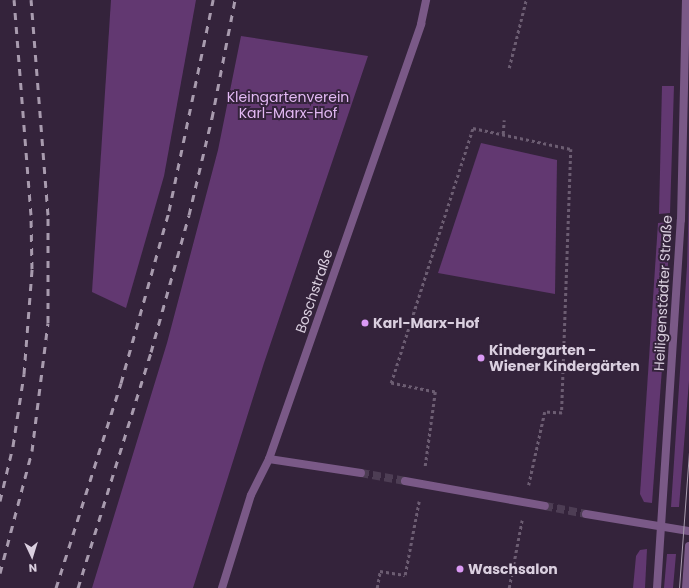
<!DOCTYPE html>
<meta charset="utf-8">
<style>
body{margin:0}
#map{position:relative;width:689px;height:588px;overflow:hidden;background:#34233b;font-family:Poppins,sans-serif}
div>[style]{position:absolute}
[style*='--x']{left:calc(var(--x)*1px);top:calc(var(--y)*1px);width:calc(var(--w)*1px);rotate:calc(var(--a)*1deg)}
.green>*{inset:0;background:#623871}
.street-tunnel>*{height:8px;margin-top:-4px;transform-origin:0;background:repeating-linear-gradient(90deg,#4d3d54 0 8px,transparent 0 12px)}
.path>*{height:2.5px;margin-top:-1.25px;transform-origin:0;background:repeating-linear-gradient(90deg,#6c5d72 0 3px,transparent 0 6px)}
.lane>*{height:8px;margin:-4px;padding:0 4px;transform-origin:4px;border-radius:4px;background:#7a5987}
.street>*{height:8px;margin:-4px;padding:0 4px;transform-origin:4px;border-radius:4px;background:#7a5987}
.tram>*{height:1px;margin:-0.5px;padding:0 0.5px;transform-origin:0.5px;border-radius:0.5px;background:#a89bae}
.rail>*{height:3px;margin-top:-1.5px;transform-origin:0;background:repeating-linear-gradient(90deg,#a89bae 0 7px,transparent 0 14px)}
.dots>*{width:11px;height:11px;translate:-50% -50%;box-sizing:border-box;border:2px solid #34233b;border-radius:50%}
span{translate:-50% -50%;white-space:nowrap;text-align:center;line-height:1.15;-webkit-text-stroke:4px #34233b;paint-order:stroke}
.park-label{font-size:14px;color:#e3b9f4}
.street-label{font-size:14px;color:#dacfdf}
.poi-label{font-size:14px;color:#dacfdf;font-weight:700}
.left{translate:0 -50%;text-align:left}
.north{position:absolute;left:12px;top:536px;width:40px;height:40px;-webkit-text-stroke:3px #34233b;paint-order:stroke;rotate:176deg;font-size:11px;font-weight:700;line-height:16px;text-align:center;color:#dacfdf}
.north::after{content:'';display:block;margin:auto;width:14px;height:18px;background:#dacfdf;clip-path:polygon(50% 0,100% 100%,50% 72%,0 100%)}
</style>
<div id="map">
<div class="green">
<div style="clip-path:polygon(111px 0,196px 0,164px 176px,126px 308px,92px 292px)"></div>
<div style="clip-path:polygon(241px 36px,368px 56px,264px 363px,193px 588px,92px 588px,167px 343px,218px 150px)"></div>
<div style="clip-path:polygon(662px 86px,674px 86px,670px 213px,659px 214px)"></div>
<div style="clip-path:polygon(481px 143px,557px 160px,555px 294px,438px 273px)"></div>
<div style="clip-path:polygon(689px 196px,689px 381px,679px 507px,671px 507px,687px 266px)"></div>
<div style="clip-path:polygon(670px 222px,665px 328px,652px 503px,644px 502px,640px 494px,658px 223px)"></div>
<div style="clip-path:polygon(647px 549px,645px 588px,633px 588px,636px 556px,640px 550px)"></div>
<div style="clip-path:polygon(667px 554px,676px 554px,673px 588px,664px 588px)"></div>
</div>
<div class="street-tunnel">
<div style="--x:361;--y:473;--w:45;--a:10.3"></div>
<div style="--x:545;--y:506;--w:42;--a:11"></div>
</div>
<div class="path">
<div style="--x:509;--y:68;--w:70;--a:-76"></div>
<div style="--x:503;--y:134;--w:14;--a:-86"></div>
<div style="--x:425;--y:466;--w:75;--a:-82.3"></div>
<div style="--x:435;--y:392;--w:45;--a:-168.4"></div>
<div style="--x:391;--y:383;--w:268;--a:-72.2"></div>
<div style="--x:473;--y:128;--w:100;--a:12.1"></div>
<div style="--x:571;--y:149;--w:264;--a:92"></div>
<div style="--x:562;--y:413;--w:17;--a:-177"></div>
<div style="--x:545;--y:412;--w:75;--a:102.4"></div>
<div style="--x:377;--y:588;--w:17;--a:-80"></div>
<div style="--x:380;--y:571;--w:25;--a:9"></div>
<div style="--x:405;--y:575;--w:75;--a:-79.3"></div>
<div style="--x:509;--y:588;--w:69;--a:-79.2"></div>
</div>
<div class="lane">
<div style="--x:686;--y:588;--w:42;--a:-85.9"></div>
</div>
<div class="street">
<div style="--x:269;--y:459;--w:93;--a:8.7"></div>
<div style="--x:405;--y:481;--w:142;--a:10.1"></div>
<div style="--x:586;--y:514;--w:104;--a:9.4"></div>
<div style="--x:222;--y:588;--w:97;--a:-72.7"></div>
<div style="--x:251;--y:495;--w:40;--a:-63.4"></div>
<div style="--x:269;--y:459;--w:461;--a:-70.7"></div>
<div style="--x:421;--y:24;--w:25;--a:-78"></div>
<div style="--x:657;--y:588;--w:369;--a:-86.3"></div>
<div style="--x:681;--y:220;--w:220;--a:-88.7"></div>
</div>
<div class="tram">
<div style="--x:679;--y:588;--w:136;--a:-85.8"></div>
</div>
<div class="rail">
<div style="--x:0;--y:501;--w:57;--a:-76.7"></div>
<div style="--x:13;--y:446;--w:73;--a:-81.3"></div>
<div style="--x:24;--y:374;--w:105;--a:-85.6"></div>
<div style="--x:32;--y:269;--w:54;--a:-91.1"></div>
<div style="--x:31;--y:215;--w:216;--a:-94.5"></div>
<div style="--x:0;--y:573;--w:126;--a:-75.3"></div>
<div style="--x:32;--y:451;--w:129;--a:-82.9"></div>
<div style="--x:48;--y:323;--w:108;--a:-90"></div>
<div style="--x:48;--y:215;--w:216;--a:-94.5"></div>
<div style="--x:56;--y:588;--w:215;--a:-72.4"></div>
<div style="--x:121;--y:383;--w:179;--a:-74.4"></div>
<div style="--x:169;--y:211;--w:216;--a:-78.2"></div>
<div style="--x:78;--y:588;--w:247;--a:-72.8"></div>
<div style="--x:151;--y:352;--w:142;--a:-74.5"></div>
<div style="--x:189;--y:215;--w:100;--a:-76.7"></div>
<div style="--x:212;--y:118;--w:120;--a:-79"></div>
</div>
<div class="dots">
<div style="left:365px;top:323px;background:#db99f5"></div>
<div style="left:481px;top:358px;background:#db99f5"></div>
<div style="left:460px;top:569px;background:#db99f5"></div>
</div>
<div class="park-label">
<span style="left:288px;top:105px">Kleingartenverein<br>Karl-Marx-Hof</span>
</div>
<div class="street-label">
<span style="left:314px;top:291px;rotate:-71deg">Boschstraße</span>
<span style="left:663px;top:293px;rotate:-87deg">Heiligenstädter Straße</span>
</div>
<div class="poi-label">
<span class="left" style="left:373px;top:323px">Karl-Marx-Hof</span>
<span class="left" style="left:489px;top:358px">Kindergarten -<br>Wiener Kindergärten</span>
<span class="left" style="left:468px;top:569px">Waschsalon</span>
</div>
<div class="north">N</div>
</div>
